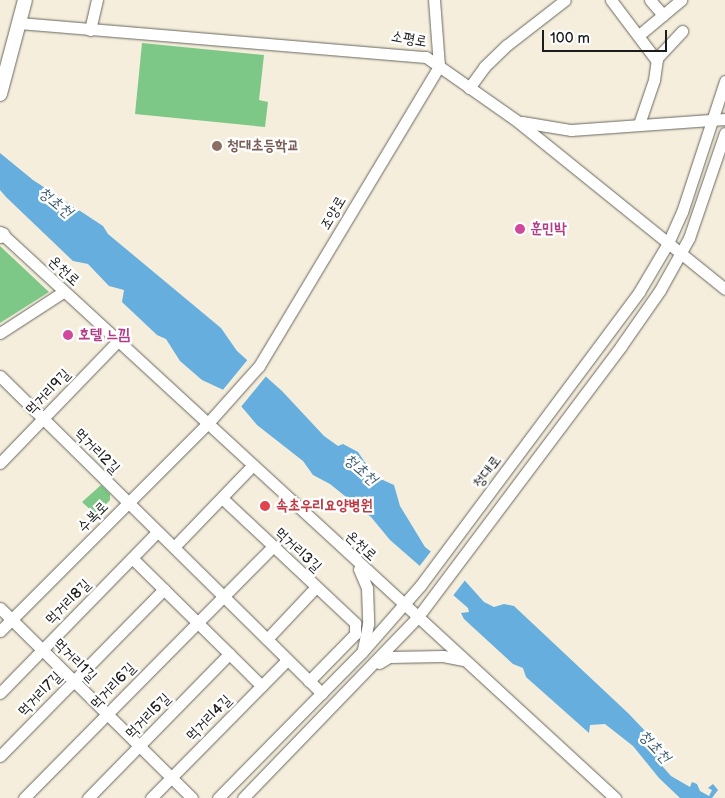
<!DOCTYPE html>
<meta charset="utf-8">
<style>
body{margin:0}
#map{position:relative;width:725px;height:798px;overflow:hidden;background:#f5eedc;font-family:"Balsamiq Sans","Poor Story",sans-serif}
div>[style]{position:absolute}
[style*='--x']{left:calc(var(--x)*1px);top:calc(var(--y)*1px);width:calc(var(--w)*1px);rotate:calc(var(--a)*1deg)}
.green>*{inset:0;background:#7dc886}
.water>*{inset:0;background:#65aedd}
.pier>*{inset:0;background:#f5eedc}
.roads{filter:drop-shadow(0 0 1px #68665f) drop-shadow(0 0 1px #68665f)}
.minor>*{height:11px;margin:-5.5px;padding:0 5.5px;transform-origin:5.5px;border-radius:5.5px;background:#fff}
.major>*{height:14px;margin:-7px;padding:0 7px;transform-origin:7px;border-radius:7px;background:#fff}
.dots>*{width:14px;height:14px;translate:-50% -50%;box-sizing:border-box;border:2px solid #fff;border-radius:50%}
span{translate:-50% -50%;white-space:nowrap;text-align:center;line-height:1.15;-webkit-text-stroke:4.5px #fff;paint-order:stroke}
.street-label{font-size:15px;color:#1c1c1c}
.education-label{font-size:15px;color:#785e54;font-weight:700}
.left{translate:0 -50%;text-align:left}
.hotel-label{font-size:15px;color:#b23c85;font-weight:700}
.health-label{font-size:15px;color:#be3a42;font-weight:700}
.water-label{font-size:16px;color:#3d5e73;font-style:italic}
.scale{position:absolute;left:542px;top:30px;width:125px;height:22px;box-sizing:border-box;border:2px solid #1c1c1c;border-top:0;padding-left:6px;font-size:15px;line-height:18px;white-space:nowrap;color:#1c1c1c;-webkit-text-stroke:4px #fff;paint-order:stroke}
</style>
<div id="map">
<div class="green">
<div style="clip-path:polygon(142px 43px,264px 55px,259px 100px,268px 102px,265px 127px,135px 114px)"></div>
<div style="clip-path:polygon(0 246px,49px 292px,0 323px)"></div>
<div style="clip-path:polygon(101px 485px,110px 494px,110px 500px,96px 515px,82px 502px)"></div>
</div>
<div class="water">
<div style="clip-path:polygon(0 153px,33px 180px,103px 226px,108px 234px,221px 328px,237px 351px,282px 391px,324px 436px,338px 446px,343px 444px,358px 452px,374px 476px,394px 485px,400px 506px,425px 547px,458px 573px,484px 602px,494px 607px,504px 604px,514px 606px,629px 714px,647px 733px,644px 744px,657px 752px,660px 757px,656px 759px,671px 776px,690px 787px,692px 782px,697px 784px,700px 791px,709px 796px,712px 790px,708px 788px,713px 784px,718px 790px,712px 798px,680px 798px,659px 778px,633px 746px,605px 724px,590px 725px,589px 733px,526px 677px,523px 668px,513px 664px,464px 619px,461px 613px,469px 612px,468px 608px,390px 540px,371px 517px,330px 484px,313px 475px,303px 461px,257px 425px,230px 393px,202px 380px,180px 361px,166px 339px,157px 335px,122px 302px,124px 290px,109px 286px,88px 264px,73px 261px,6px 197px,0 190px)"></div>
</div>
<div class="pier">
<div style="clip-path:polygon(249px 358px,267px 375px,240px 408px,222px 391px)"></div>
<div style="clip-path:polygon(432px 550px,466px 579px,452px 597px,418px 568px)"></div>
</div>
<div class="roads">
<div class="minor">
<div style="--x:611;--y:0;--w:76;--a:53"></div>
<div style="--x:650;--y:0;--w:20;--a:49"></div>
<div style="--x:19;--y:23;--w:408;--a:4.8"></div>
<div style="--x:426;--y:57;--w:111;--a:35.1"></div>
<div style="--x:517;--y:121;--w:267;--a:38.9"></div>
<div style="--x:90;--y:30;--w:31;--a:-77"></div>
<div style="--x:639;--y:35;--w:55;--a:-39.8"></div>
<div style="--x:469;--y:88;--w:26;--a:-54"></div>
<div style="--x:484;--y:67;--w:32;--a:-44"></div>
<div style="--x:507;--y:45;--w:73;--a:-37.8"></div>
<div style="--x:522;--y:122;--w:50;--a:9.3"></div>
<div style="--x:571;--y:130;--w:154;--a:-4.1"></div>
<div style="--x:639;--y:124;--w:46;--a:-71.2"></div>
<div style="--x:654;--y:80;--w:22;--a:-82"></div>
<div style="--x:657;--y:58;--w:37;--a:-47"></div>
<div style="--x:0;--y:232;--w:836;--a:42.62"></div>
<div style="--x:0;--y:333;--w:75;--a:-33.1"></div>
<div style="--x:0;--y:376;--w:452;--a:44.6"></div>
<div style="--x:0;--y:463;--w:170;--a:-46"></div>
<div style="--x:222;--y:498;--w:183;--a:43.2"></div>
<div style="--x:355;--y:623;--w:11;--a:90"></div>
<div style="--x:355;--y:634;--w:66;--a:134.4"></div>
<div style="--x:174;--y:547;--w:114;--a:-46.1"></div>
<div style="--x:132;--y:558;--w:182;--a:44.6"></div>
<div style="--x:359;--y:569;--w:21;--a:67"></div>
<div style="--x:367;--y:588;--w:36;--a:88"></div>
<div style="--x:368;--y:624;--w:26;--a:101"></div>
<div style="--x:0;--y:608;--w:270;--a:44.7"></div>
<div style="--x:0;--y:631;--w:294;--a:-45"></div>
<div style="--x:208;--y:423;--w:76;--a:-48.2"></div>
<div style="--x:259;--y:366;--w:350;--a:-59"></div>
<div style="--x:439;--y:66;--w:66;--a:-94.3"></div>
<div style="--x:267;--y:639;--w:71;--a:-46.7"></div>
<div style="--x:379;--y:663;--w:12;--a:-31"></div>
<div style="--x:389;--y:657;--w:54;--a:-1.1"></div>
<div style="--x:443;--y:656;--w:21;--a:11"></div>
<div style="--x:0;--y:693;--w:225;--a:-45.7"></div>
<div style="--x:0;--y:756;--w:234;--a:-45.5"></div>
<div style="--x:24;--y:798;--w:354;--a:-45.3"></div>
<div style="--x:88;--y:798;--w:202;--a:-45.6"></div>
<div style="--x:151;--y:798;--w:194;--a:-45.4"></div>
<div style="--x:218;--y:798;--w:205;--a:-45.4"></div>
<div style="--x:362;--y:652;--w:88;--a:-48.7"></div>
<div style="--x:420;--y:586;--w:367;--a:-53.3"></div>
<div style="--x:639;--y:292;--w:57;--a:-59.4"></div>
<div style="--x:668;--y:243;--w:34;--a:-66"></div>
<div style="--x:682;--y:212;--w:138;--a:-71.8"></div>
<div style="--x:243;--y:798;--w:250;--a:-46"></div>
<div style="--x:417;--y:618;--w:340;--a:-53.1"></div>
<div style="--x:621;--y:346;--w:68;--a:-55.1"></div>
<div style="--x:660;--y:290;--w:60;--a:-60.9"></div>
<div style="--x:689;--y:238;--w:111;--a:-71.1"></div>
</div>
<div class="major">
<div style="--x:0;--y:94;--w:97;--a:-75.1"></div>
<div style="--x:0;--y:236;--w:3;--a:-18"></div>
</div>
</div>
<div class="dots">
<div style="left:217px;top:146px;background:#8d6e63"></div>
<div style="left:520px;top:229px;background:#d1479c"></div>
<div style="left:68px;top:335px;background:#d1479c"></div>
<div style="left:265px;top:506px;background:#e0444e"></div>
</div>
<div class="street-label">
<span style="left:409px;top:39px;rotate:10deg">소평로</span>
<span style="left:333px;top:213px;rotate:-59deg">조양로</span>
<span style="left:64px;top:271px;rotate:43deg">온천로</span>
<span style="left:48px;top:392px;rotate:-46deg">먹거리9길</span>
<span style="left:97px;top:451px;rotate:45deg">먹거리2길</span>
<span style="left:487px;top:472px;rotate:-53deg">청대로</span>
<span style="left:93px;top:517px;rotate:-45deg">수복로</span>
<span style="left:361px;top:546px;rotate:43deg">온천로</span>
<span style="left:298px;top:550px;rotate:43deg">먹거리3길</span>
<span style="left:68px;top:602px;rotate:-45deg">먹거리8길</span>
<span style="left:75px;top:660px;rotate:45deg">먹거리1길</span>
<span style="left:113px;top:686px;rotate:-46deg">먹거리6길</span>
<span style="left:40px;top:694px;rotate:-46deg">먹거리7길</span>
<span style="left:148px;top:716px;rotate:-45deg">먹거리5길</span>
<span style="left:209px;top:718px;rotate:-45deg">먹거리4길</span>
</div>
<div class="education-label">
<span class="left" style="left:227px;top:146px">청대초등학교</span>
</div>
<div class="hotel-label">
<span class="left" style="left:530px;top:229px">훈민박</span>
<span class="left" style="left:78px;top:335px">호텔 느낌</span>
</div>
<div class="health-label">
<span class="left" style="left:276px;top:506px">속초우리요양병원</span>
</div>
<div class="water-label">
<span style="left:55px;top:203px;rotate:39deg">청초천</span>
<span style="left:360px;top:470px;rotate:41deg">청초천</span>
<span style="left:654px;top:747px;rotate:47deg">청초천</span>
</div>
<div class="scale">100 m</div>
</div>
